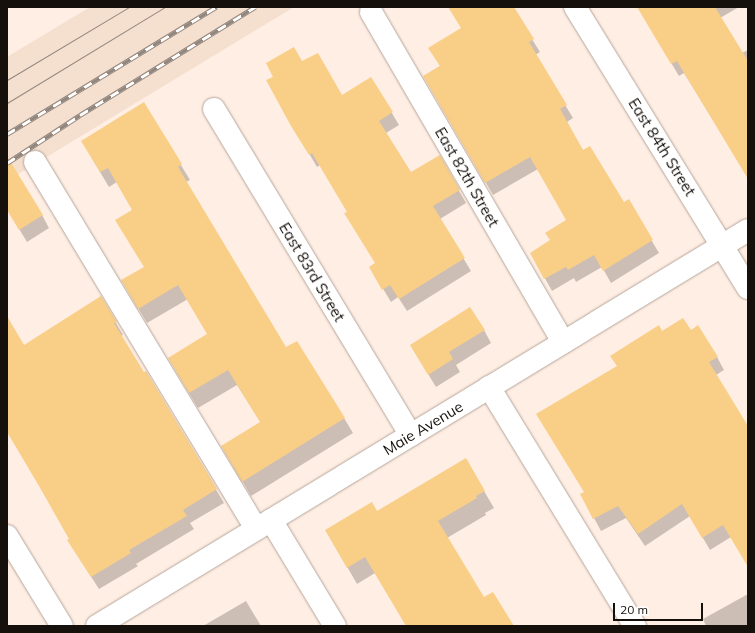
<!DOCTYPE html>
<style>
body{margin:0}
#map{position:relative;width:755px;height:633px;overflow:hidden;background:#ffeee3;font-family:Mulish,sans-serif}
div>[style]{position:absolute}
[style*='--x']{left:calc(var(--x)*1px);top:calc(var(--y)*1px);width:calc(var(--w)*1px);rotate:calc(var(--a)*1deg)}
.built>*{inset:0;background:#f5dfcf}
.shadow>*{inset:0;background:#0003}
.building>*{inset:0;background:#f9ce87}
.roads{filter:drop-shadow(0 0 1px #b5a69c) drop-shadow(0 0 1px #b5a69c)}
.minor>*{height:22px;margin:-11px;padding:0 11px;transform-origin:11px;border-radius:11px;background:#fff}
.tram>*{height:1px;margin:-0.5px;padding:0 0.5px;transform-origin:0.5px;border-radius:0.5px;background:#91867e}
.rail>*{height:4.5px;margin-top:-2.25px;transform-origin:0;background:repeating-linear-gradient(90deg,#fff 0 9px,#91867e 0 18px);box-sizing:border-box;border-block:1px solid #91867e}
span{translate:-50% -50%;white-space:nowrap;text-align:center;line-height:1.15;-webkit-text-stroke:3px #fff;paint-order:stroke}
.street-label{font-size:15px;color:#15100c}
.frame{position:absolute;inset:0;border:8px solid #15100c;pointer-events:none}
.scale{position:absolute;left:613px;top:603px;width:90px;height:18px;box-sizing:border-box;border:2px solid #15100c;border-top:0;padding-left:5px;font-size:12px;line-height:14px;white-space:nowrap;color:#15100c;-webkit-text-stroke:3px #fff;paint-order:stroke}
</style>
<div id="map">
<div class="built">
<div style="clip-path:polygon(90px 7px,294px 7px,7px 181px,7px 57px)"></div>
</div>
<div class="shadow">
<div style="clip-path:polygon(449px 7px,512px 7px,540px 52px,535px 55px,573px 118px,567px 122px,583px 151px,623px 203px,628px 201px,659px 253px,611px 283px,602px 267px,576px 282px,574px 278px,552px 291px,531px 253px,551px 241px,568px 221px,538px 169px,493px 195px,424px 76px,440px 66px,462px 28px)"></div>
<div style="clip-path:polygon(654px 7px,739px 7px,720px 18px,742px 53px,748px 50px,748px 177px,684px 73px,679px 76px,649px 26px)"></div>
<div style="clip-path:polygon(301px 63px,342px 96px,371px 78px,399px 125px,386px 133px,411px 173px,439px 156px,466px 203px,440px 219px,471px 271px,407px 311px,398px 297px,391px 302px,370px 267px,376px 263px,348px 212px,320px 165px,317px 167px,267px 81px)"></div>
<div style="clip-path:polygon(144px 104px,190px 180px,186px 182px,286px 348px,344px 418px,353px 433px,251px 496px,231px 461px,261px 423px,237px 385px,198px 408px,177px 373px,209px 335px,188px 299px,147px 323px,131px 296px,145px 267px,133px 210px,117px 182px,109px 187px,91px 157px)"></div>
<div style="clip-path:polygon(7px 183px,42px 215px,49px 228px,27px 242px,7px 209px)"></div>
<div style="clip-path:polygon(101px 298px,123px 335px,121px 336px,143px 373px,146px 372px,224px 503px,190px 523px,194px 529px,136px 564px,138px 566px,99px 589px,76px 553px,70px 540px,7px 429px,7px 318px,24px 346px)"></div>
<div style="clip-path:polygon(484px 330px,491px 343px,456px 365px,460px 372px,436px 387px,411px 346px)"></div>
<div style="clip-path:polygon(690px 331px,717px 357px,724px 370px,716px 375px,748px 428px,748px 566px,731px 537px,710px 550px,690px 516px,645px 546px,626px 518px,601px 531px,594px 518px,585px 493px,618px 367px,662px 333px)"></div>
<div style="clip-path:polygon(484px 491px,494px 508px,485px 513px,486px 515px,447px 538px,484px 599px,513px 626px,407px 626px,375px 573px,357px 584px,326px 530px,377px 512px)"></div>
<div style="clip-path:polygon(748px 594px,748px 626px,706px 626px,703px 619px)"></div>
<div style="clip-path:polygon(246px 601px,261px 626px,203px 626px)"></div>
</div>
<div class="building">
<div style="clip-path:polygon(448px 7px,514px 7px,534px 39px,529px 42px,567px 105px,560px 109px,583px 150px,590px 146px,624px 202px,629px 199px,653px 240px,603px 271px,594px 255px,568px 270px,566px 267px,544px 279px,530px 253px,550px 240px,545px 233px,566px 220px,530px 157px,485px 183px,423px 76px,440px 66px,428px 48px,461px 28px)"></div>
<div style="clip-path:polygon(637px 7px,715px 7px,748px 61px,748px 179px,677px 61px,671px 64px)"></div>
<div style="clip-path:polygon(294px 47px,302px 61px,318px 53px,342px 95px,371px 77px,393px 112px,379px 121px,411px 172px,440px 155px,460px 190px,433px 206px,465px 258px,399px 299px,390px 285px,382px 290px,369px 267px,375px 263px,344px 213px,347px 212px,312px 153px,309px 155px,291px 126px,266px 80px,273px 77px,266px 63px)"></div>
<div style="clip-path:polygon(144px 102px,182px 164px,178px 167px,286px 347px,297px 341px,345px 418px,242px 482px,221px 446px,260px 422px,228px 370px,189px 393px,168px 358px,207px 334px,178px 285px,138px 309px,121px 280px,144px 267px,115px 220px,132px 210px,108px 168px,100px 172px,81px 141px)"></div>
<div style="clip-path:polygon(7px 156px,43px 215px,19px 230px,7px 210px)"></div>
<div style="clip-path:polygon(101px 296px,117px 322px,114px 323px,144px 372px,146px 371px,217px 489px,183px 510px,187px 516px,129px 550px,131px 553px,91px 577px,67px 540px,69px 539px,42px 491px,7px 432px,7px 316px,24px 345px)"></div>
<div style="clip-path:polygon(470px 307px,485px 330px,449px 352px,453px 359px,428px 375px,410px 345px)"></div>
<div style="clip-path:polygon(683px 318px,691px 330px,698px 325px,718px 357px,709px 362px,748px 426px,748px 567px,723px 525px,702px 538px,682px 504px,638px 534px,618px 506px,593px 519px,580px 494px,584px 492px,536px 414px,617px 366px,610px 356px,659px 325px,662px 331px)"></div>
<div style="clip-path:polygon(466px 458px,485px 491px,476px 496px,477px 498px,438px 521px,484px 597px,493px 592px,514px 626px,406px 626px,365px 557px,347px 568px,325px 530px,372px 502px,377px 511px)"></div>
</div>
<div class="roads">
<div class="minor">
<div style="--x:575;--y:7;--w:330;--a:58.4"></div>
<div style="--x:371;--y:12;--w:382;--a:59.8"></div>
<div style="--x:214;--y:109;--w:381;--a:58.9"></div>
<div style="--x:35;--y:162;--w:428;--a:58.9"></div>
<div style="--x:489;--y:387;--w:280;--a:58.6"></div>
<div style="--x:271;--y:520;--w:124;--a:58.9"></div>
<div style="--x:7;--y:536;--w:105;--a:58.6"></div>
<div style="--x:97;--y:626;--w:762;--a:-31.31"></div>
</div>
</div>
<div class="tram">
<div style="--x:7;--y:80;--w:142;--a:-30.9"></div>
<div style="--x:7;--y:103;--w:185;--a:-31.3"></div>
</div>
<div class="rail">
<div style="--x:7;--y:134;--w:245;--a:-31.3"></div>
<div style="--x:7;--y:163;--w:87;--a:-33.3"></div>
<div style="--x:80;--y:115;--w:206;--a:-31.7"></div>
</div>
<div class="street-label">
<span style="left:662px;top:147px;rotate:58deg">East 84th Street</span>
<span style="left:467px;top:177px;rotate:60deg">East 82th Street</span>
<span style="left:312px;top:272px;rotate:59deg">East 83rd Street</span>
<span style="left:423px;top:428px;rotate:-31deg">Maie Avenue</span>
</div>
<div class="frame"></div>
<div class="scale">20 m</div>
</div>
